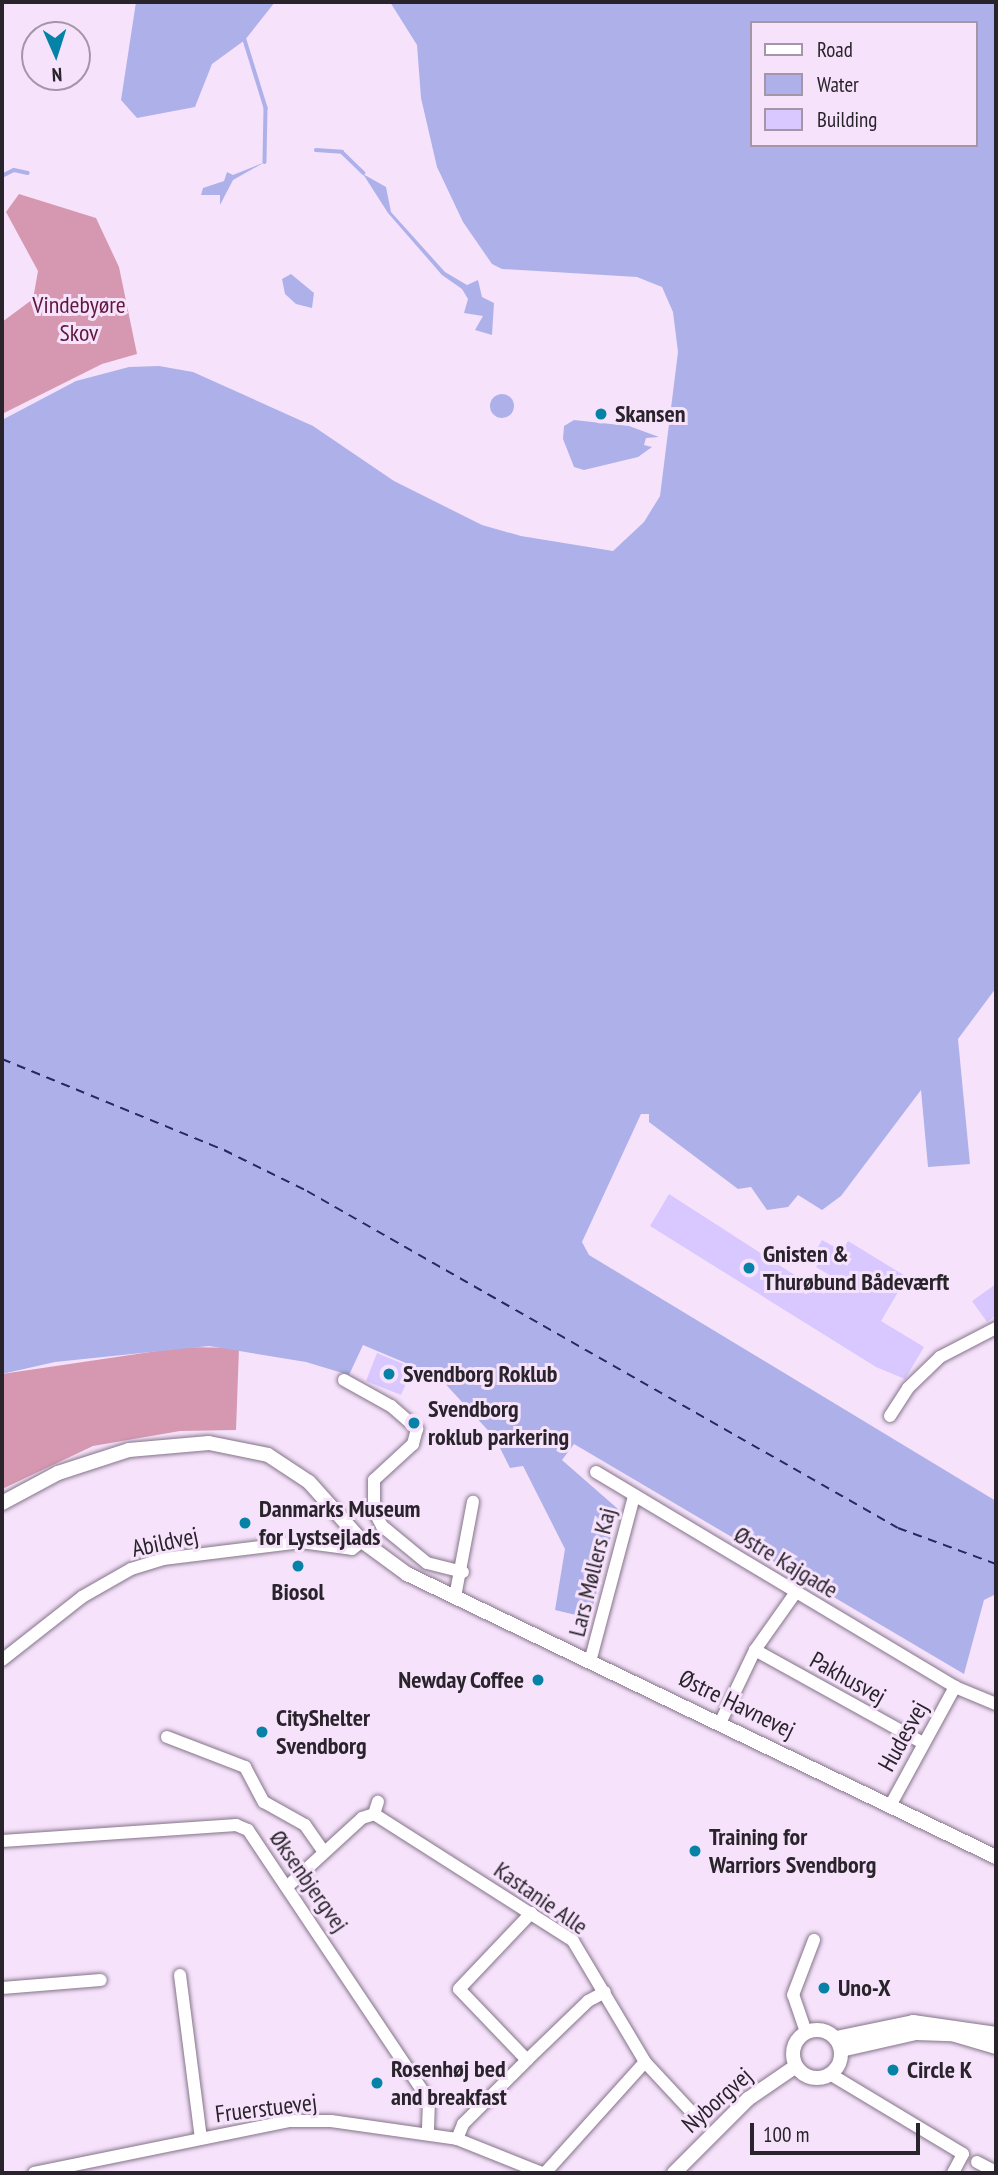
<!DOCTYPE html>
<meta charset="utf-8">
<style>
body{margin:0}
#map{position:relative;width:998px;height:2175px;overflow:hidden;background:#f6e3fb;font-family:"PT Sans Narrow",sans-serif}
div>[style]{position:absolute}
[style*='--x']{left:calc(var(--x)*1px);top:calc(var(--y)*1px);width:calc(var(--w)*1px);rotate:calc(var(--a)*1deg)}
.forest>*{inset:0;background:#d698b0}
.water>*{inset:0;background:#aeb1e9}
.round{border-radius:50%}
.stream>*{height:3.5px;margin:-1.75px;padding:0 1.75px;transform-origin:1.75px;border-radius:1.75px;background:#aeb1e9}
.ferry>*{height:2px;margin-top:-1px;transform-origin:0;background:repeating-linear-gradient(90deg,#2b2566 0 9px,transparent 0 16px)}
.building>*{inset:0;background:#d9c7ff}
.roads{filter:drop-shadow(0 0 2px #847489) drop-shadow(0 0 2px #847489)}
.minor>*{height:12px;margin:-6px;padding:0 6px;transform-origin:6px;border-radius:6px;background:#fff}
.tertiary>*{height:14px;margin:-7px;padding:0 7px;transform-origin:7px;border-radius:7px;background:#fff}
.tertiary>.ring{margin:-7px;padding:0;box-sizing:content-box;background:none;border:14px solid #fff;border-radius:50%}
.dots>*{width:19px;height:19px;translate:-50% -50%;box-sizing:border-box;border:4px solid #f6e3fb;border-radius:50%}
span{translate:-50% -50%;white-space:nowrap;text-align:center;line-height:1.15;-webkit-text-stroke:6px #f6e3fb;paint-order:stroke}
.park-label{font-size:24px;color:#5f173b}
.poi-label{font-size:24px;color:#29232b;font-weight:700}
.left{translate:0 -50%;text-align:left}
.right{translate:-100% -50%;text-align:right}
.street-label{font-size:24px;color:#29232b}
.frame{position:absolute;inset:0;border:4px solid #29232b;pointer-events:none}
.legend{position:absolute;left:750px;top:21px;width:228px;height:126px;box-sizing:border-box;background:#f6e3fb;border:2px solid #a496a8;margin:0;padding:9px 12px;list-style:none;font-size:21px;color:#29232b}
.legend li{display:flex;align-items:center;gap:14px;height:35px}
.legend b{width:35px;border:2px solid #a496a8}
.north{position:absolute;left:21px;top:21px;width:70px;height:70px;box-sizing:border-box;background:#f6e3fb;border:2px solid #a496a8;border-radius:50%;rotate:177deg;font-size:19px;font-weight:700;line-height:28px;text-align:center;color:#29232b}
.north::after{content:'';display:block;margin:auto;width:24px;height:32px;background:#0782a7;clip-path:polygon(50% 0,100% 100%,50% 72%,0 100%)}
.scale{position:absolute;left:750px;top:2123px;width:170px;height:32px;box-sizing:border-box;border:4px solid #29232b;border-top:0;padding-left:9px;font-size:21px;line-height:24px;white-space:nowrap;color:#29232b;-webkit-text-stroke:5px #f6e3fb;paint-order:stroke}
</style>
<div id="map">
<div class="forest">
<div style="clip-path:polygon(19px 194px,96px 218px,119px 267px,137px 354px,102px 364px,2px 414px,2px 322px,33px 299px,38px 271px,6px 212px)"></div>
<div style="clip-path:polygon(184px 1347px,239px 1348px,236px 1430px,180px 1431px,93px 1446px,2px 1489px,2px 1374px)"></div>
</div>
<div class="water">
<div style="clip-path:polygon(136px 2px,275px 2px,245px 40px,212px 64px,195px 107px,137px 118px,121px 100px)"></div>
<div style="clip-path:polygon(evenodd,390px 2px,996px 2px,996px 988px,958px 1039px,970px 1164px,928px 1167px,921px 1090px,841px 1196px,822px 1210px,798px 1195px,788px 1207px,767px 1210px,751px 1187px,738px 1189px,649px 1122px,649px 1114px,641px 1114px,582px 1242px,589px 1255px,996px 1501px,996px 1594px,984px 1600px,964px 1674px,574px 1444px,562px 1460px,618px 1509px,588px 1625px,579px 1623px,580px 1616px,555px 1610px,565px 1549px,523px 1466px,510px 1468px,495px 1438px,439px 1377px,363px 1345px,349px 1375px,306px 1362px,209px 1346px,55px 1362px,2px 1374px,2px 420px,76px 381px,129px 367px,159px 366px,193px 372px,313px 426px,394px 481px,482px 525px,521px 536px,613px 551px,644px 522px,660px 496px,678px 352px,673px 312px,662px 287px,637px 277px,502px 269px,492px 264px,463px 222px,437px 167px,421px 98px,417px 45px,390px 2px,751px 23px,975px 23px,975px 145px,751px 145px,751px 23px)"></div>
<div style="clip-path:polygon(265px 162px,233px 180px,220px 205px,220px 195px,201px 195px,203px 188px,224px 181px,227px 172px,233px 175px)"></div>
<div style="clip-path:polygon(363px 174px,386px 187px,391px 212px,445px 272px,467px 285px,478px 280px,482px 297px,494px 303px,492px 335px,475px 330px,483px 316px,464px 313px,468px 299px,462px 289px,442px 275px,388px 213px)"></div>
<div style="clip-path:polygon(291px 274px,314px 293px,312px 308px,296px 304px,285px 294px,282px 279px)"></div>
<div class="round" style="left:490px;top:394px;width:24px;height:24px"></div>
<div style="clip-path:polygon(574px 420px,629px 426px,659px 437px,646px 438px,644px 445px,652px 447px,638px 457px,584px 470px,574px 467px,563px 439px,564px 426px)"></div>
</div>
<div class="stream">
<div style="--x:245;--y:40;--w:71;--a:72.8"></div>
<div style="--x:266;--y:108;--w:54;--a:91.1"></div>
<div style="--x:316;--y:150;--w:26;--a:4"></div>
<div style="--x:342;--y:152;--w:30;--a:44"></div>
<div style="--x:2;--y:176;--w:13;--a:-27"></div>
<div style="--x:14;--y:170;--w:14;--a:12"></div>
</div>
<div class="ferry">
<div style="--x:2;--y:1059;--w:240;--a:22.3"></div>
<div style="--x:224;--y:1150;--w:93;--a:26.3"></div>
<div style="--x:307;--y:1191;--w:680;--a:29.69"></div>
<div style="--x:898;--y:1528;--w:104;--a:20.2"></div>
</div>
<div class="building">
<div style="clip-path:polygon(669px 1194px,824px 1294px,834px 1278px,816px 1267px,820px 1261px,812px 1257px,822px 1240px,842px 1251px,848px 1241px,907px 1277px,881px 1321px,924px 1347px,905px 1379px,876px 1367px,650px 1226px)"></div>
<div style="clip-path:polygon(996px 1284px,996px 1315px,987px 1322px,972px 1301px)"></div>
<div style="clip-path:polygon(377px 1353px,413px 1368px,401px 1395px,366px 1381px)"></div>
</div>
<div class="roads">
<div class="minor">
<div style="--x:344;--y:1380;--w:54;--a:29"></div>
<div style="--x:391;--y:1406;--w:35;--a:41"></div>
<div style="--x:417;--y:1429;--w:16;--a:105"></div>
<div style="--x:413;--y:1444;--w:53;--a:137.3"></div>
<div style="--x:374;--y:1480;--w:31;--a:90"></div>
<div style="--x:374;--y:1511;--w:17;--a:62"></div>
<div style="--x:382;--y:1526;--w:58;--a:39.4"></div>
<div style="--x:427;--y:1563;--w:37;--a:14"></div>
<div style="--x:890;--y:1416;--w:33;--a:-57"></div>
<div style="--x:908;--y:1388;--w:45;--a:-44.1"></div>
<div style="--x:940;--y:1357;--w:63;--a:-27.4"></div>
<div style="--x:596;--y:1472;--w:418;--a:30.9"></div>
<div style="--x:955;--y:1687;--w:44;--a:22.5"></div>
<div style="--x:455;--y:1597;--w:97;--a:-79.3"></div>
<div style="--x:755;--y:1650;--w:190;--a:29"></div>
<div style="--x:591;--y:1658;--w:168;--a:-75.1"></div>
<div style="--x:2;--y:1660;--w:102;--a:-38.2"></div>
<div style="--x:82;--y:1597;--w:56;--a:-29.7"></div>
<div style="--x:131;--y:1569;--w:34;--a:-17"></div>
<div style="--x:163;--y:1559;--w:139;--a:-7"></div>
<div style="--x:301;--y:1542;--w:51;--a:7.8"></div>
<div style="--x:352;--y:1549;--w:13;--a:-39"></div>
<div style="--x:721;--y:1721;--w:79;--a:-64.4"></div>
<div style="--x:755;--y:1650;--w:71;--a:-54.7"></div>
<div style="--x:167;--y:1737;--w:84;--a:21"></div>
<div style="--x:245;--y:1767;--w:40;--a:62"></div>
<div style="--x:264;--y:1802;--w:47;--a:29.3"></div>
<div style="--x:305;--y:1825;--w:32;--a:55"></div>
<div style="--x:890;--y:1806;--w:136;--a:-61.4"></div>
<div style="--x:374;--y:1814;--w:236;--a:32.5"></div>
<div style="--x:573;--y:1941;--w:141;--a:59.2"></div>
<div style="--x:645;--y:2062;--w:78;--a:47.1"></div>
<div style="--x:2;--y:1841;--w:235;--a:-3.9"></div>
<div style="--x:236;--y:1825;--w:13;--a:23"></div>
<div style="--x:248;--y:1830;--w:325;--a:56.2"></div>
<div style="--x:429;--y:2100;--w:34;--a:92"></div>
<div style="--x:289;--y:1885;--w:99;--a:-42.5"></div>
<div style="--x:362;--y:1818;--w:13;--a:-18"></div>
<div style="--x:374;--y:1814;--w:13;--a:-72"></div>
<div style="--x:180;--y:1975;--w:164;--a:82.7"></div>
<div style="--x:2;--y:1988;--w:99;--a:-4.6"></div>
<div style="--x:806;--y:2032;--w:39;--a:-109"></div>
<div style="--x:793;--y:1995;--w:59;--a:-69.1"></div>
<div style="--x:527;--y:2060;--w:98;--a:-133.8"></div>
<div style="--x:459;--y:1989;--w:105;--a:-46.5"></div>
<div style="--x:830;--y:2074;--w:155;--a:31"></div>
<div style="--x:963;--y:2154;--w:21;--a:118"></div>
<div style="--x:457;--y:2139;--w:16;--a:-68"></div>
<div style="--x:463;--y:2124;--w:91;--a:-45"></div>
<div style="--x:527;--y:2060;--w:85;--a:-44"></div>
<div style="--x:588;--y:2001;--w:19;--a:-28"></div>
<div style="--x:977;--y:2162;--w:21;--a:28"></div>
<div style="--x:34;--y:2173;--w:260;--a:-11.5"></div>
<div style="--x:289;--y:2121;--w:42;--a:0"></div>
<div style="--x:331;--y:2121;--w:127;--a:8.1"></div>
<div style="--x:457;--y:2139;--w:92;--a:21.8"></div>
<div style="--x:545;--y:2173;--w:149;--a:-48"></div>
</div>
<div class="tertiary">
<div style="--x:2;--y:1503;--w:64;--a:-28.2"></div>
<div style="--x:58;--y:1473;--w:75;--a:-17.9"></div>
<div style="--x:129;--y:1450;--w:80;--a:-5"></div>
<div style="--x:209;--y:1443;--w:60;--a:11.5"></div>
<div style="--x:268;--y:1455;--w:49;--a:33.4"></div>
<div style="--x:309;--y:1482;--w:79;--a:48.1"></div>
<div style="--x:362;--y:1541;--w:56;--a:36.3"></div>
<div style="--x:407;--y:1574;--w:653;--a:25.66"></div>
<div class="ring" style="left:793px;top:2030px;width:34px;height:34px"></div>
<div style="--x:836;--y:2038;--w:79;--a:-11.7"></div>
<div style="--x:913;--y:2022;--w:84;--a:8.2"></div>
<div style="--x:841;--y:2050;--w:77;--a:-12.8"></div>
<div style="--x:916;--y:2033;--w:36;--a:2"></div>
<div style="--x:952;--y:2034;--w:46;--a:16.5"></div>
<div style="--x:674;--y:2173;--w:105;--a:-45"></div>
<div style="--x:748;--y:2099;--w:58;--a:-34.5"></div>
</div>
</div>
<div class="dots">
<div style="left:601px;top:414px;background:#0782a7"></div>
<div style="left:749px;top:1268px;background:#0782a7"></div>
<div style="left:389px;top:1374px;background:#0782a7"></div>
<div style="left:414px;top:1423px;background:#0782a7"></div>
<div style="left:245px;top:1523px;background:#0782a7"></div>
<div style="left:298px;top:1566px;background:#0782a7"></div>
<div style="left:538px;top:1680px;background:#0782a7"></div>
<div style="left:262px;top:1732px;background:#0782a7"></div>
<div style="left:695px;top:1851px;background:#0782a7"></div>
<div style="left:824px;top:1988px;background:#0782a7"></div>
<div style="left:893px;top:2070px;background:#0782a7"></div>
<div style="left:377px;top:2083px;background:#0782a7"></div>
</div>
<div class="park-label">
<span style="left:79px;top:319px">Vindebyøre<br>Skov</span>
</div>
<div class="poi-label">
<span class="left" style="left:615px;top:414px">Skansen</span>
<span class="left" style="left:763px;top:1268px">Gnisten &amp;<br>Thurøbund Bådeværft</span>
<span class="left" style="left:403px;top:1374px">Svendborg Roklub</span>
<span class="left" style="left:428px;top:1423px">Svendborg<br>roklub parkering</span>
<span class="left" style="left:259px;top:1523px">Danmarks Museum<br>for Lystsejlads</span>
<span style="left:298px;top:1592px">Biosol</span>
<span class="right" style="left:524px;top:1680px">Newday Coffee</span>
<span class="left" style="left:276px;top:1732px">CityShelter<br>Svendborg</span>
<span class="left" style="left:709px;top:1851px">Training for<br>Warriors Svendborg</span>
<span class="left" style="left:838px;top:1988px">Uno-X</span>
<span class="left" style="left:391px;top:2083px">Rosenhøj bed<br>and breakfast</span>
<span class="left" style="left:907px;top:2070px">Circle K</span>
</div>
<div class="street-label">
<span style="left:165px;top:1542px;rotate:-12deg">Abildvej</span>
<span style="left:786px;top:1562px;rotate:31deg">Østre Kajgade</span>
<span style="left:592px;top:1572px;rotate:-76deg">Lars Møllers Kaj</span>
<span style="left:848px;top:1678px;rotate:29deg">Pakhusvej</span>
<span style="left:737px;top:1704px;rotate:26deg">Østre Havnevej</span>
<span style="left:903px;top:1736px;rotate:-61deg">Hudesvej</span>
<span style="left:309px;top:1881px;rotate:55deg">Øksenbjergvej</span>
<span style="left:541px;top:1898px;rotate:35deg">Kastanie Alle</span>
<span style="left:717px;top:2100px;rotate:-42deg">Nyborgvej</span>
<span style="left:266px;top:2108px;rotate:-7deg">Fruerstuevej</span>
</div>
<div class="frame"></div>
<ul class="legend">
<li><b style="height:9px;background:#fff"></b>Road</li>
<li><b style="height:19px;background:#aeb1e9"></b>Water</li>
<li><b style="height:19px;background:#d9c7ff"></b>Building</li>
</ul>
<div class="north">N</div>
<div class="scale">100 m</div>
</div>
